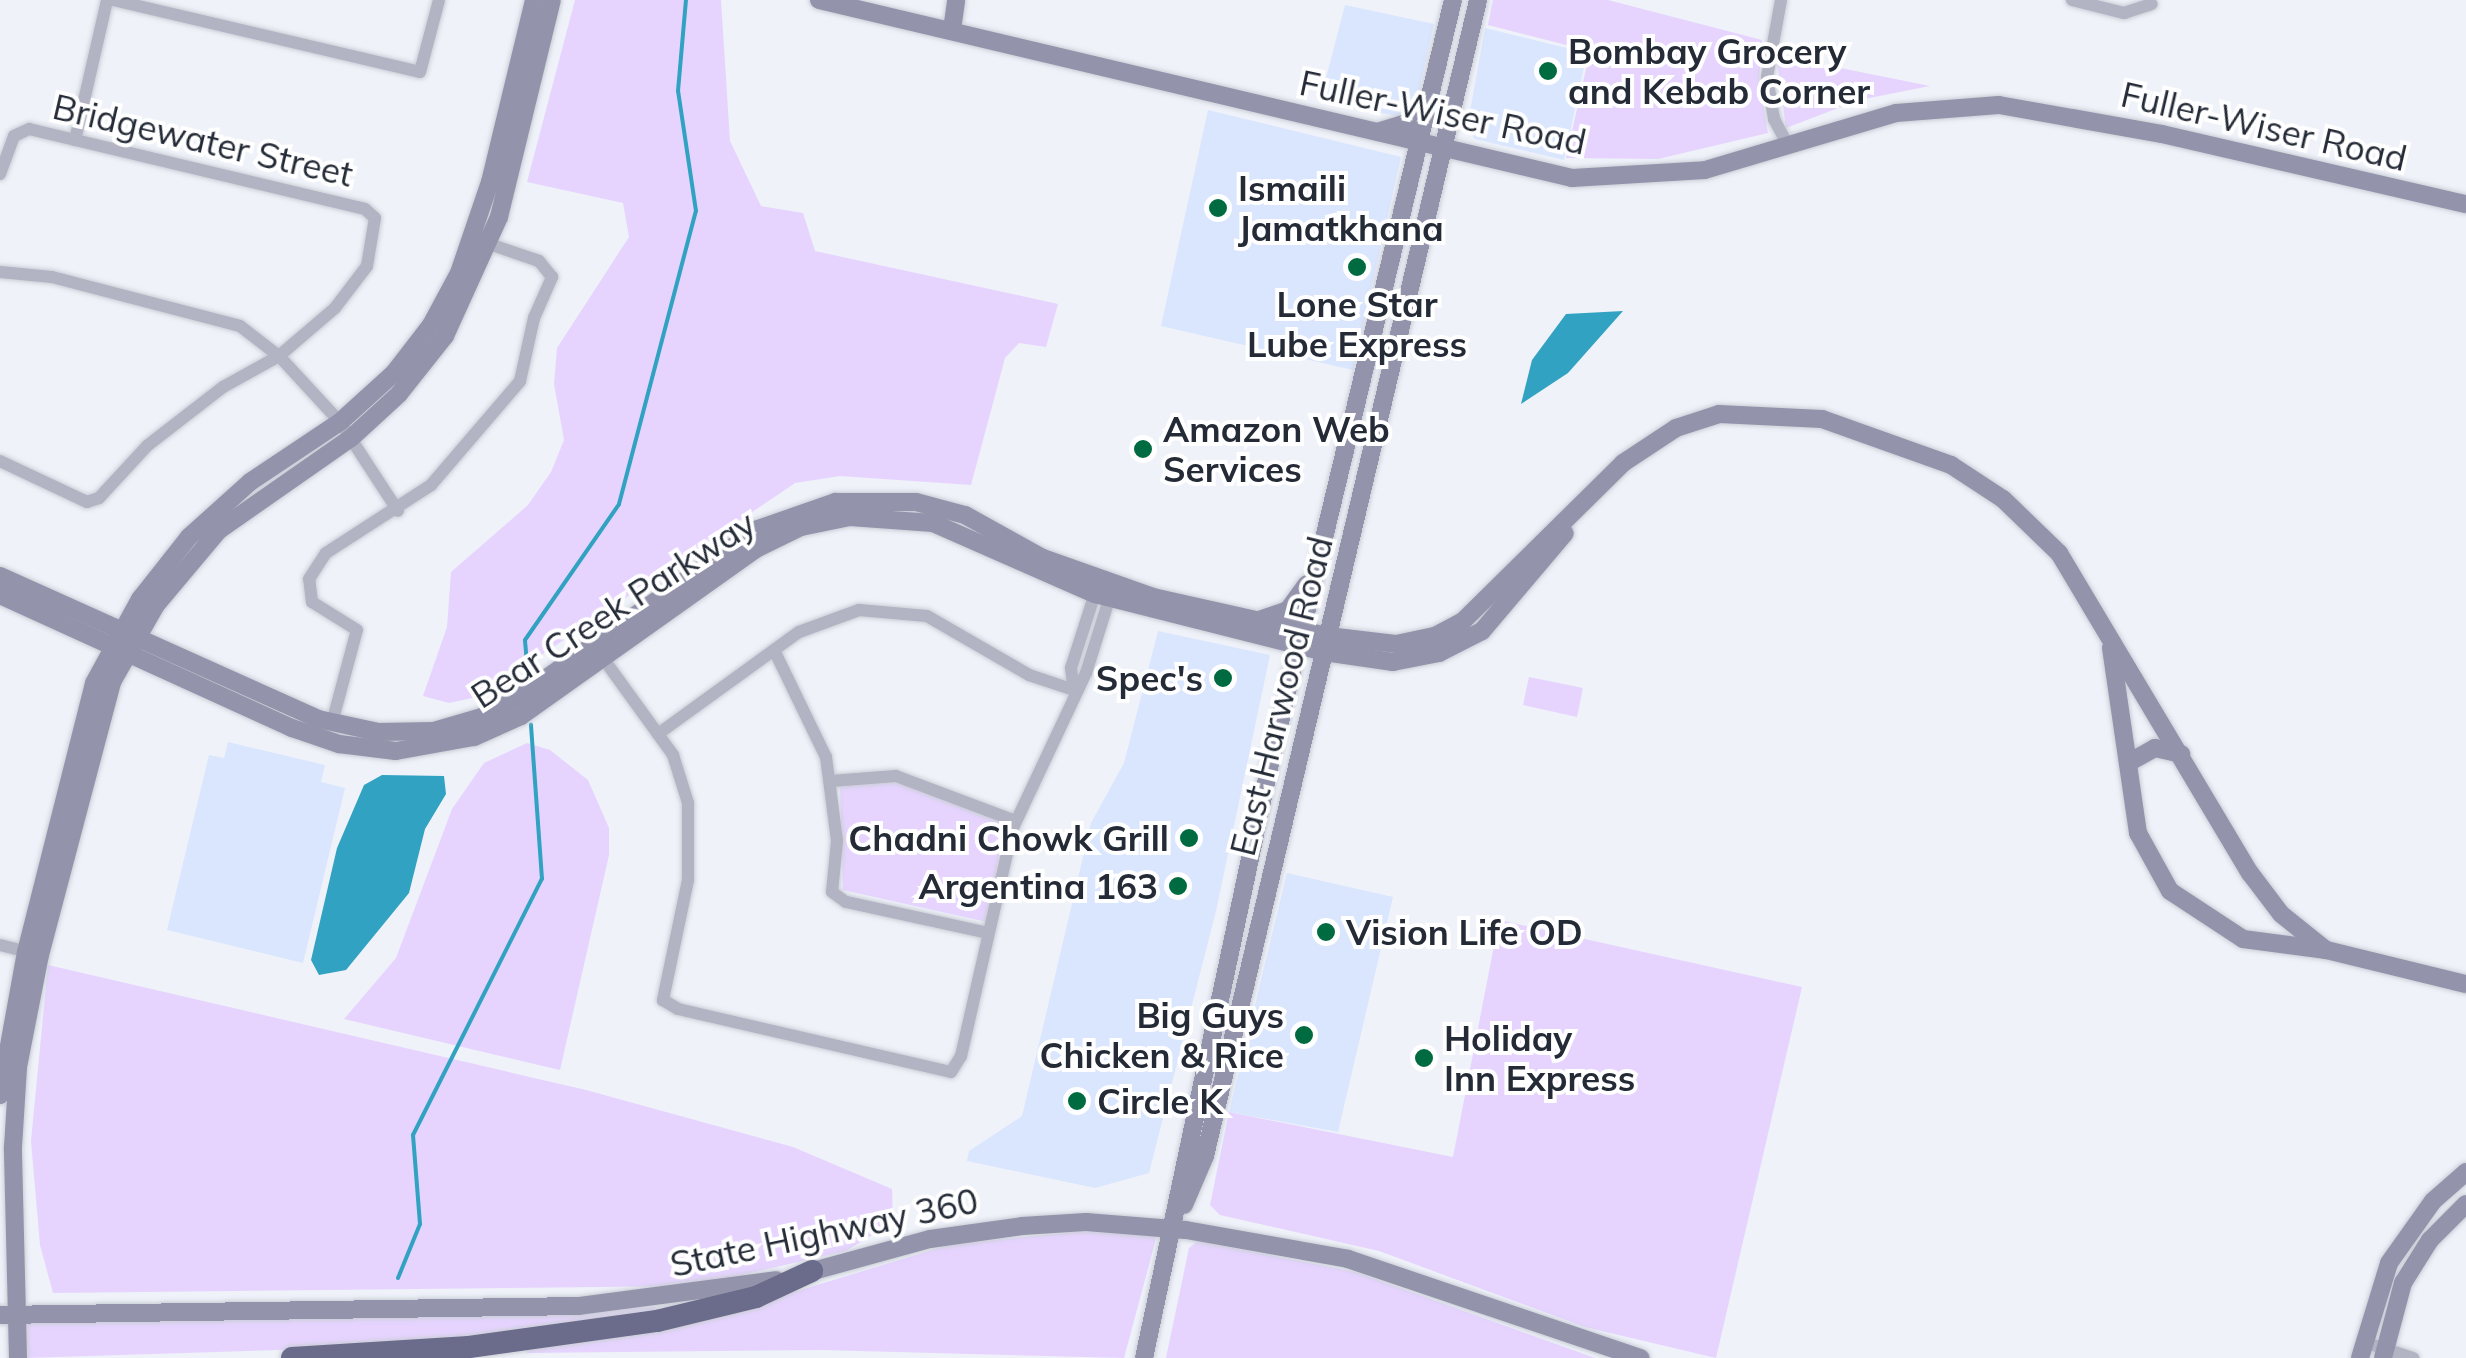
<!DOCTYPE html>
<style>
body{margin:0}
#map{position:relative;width:2466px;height:1358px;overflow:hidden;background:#eff2f9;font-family:Mulish,sans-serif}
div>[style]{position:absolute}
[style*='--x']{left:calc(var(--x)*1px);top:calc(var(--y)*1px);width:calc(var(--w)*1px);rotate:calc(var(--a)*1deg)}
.built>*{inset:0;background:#dae6fe}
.green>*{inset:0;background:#e6d4ff}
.water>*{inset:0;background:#31a2c1}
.stream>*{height:4px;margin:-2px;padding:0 2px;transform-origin:2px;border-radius:2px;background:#31a2c1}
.roads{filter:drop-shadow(0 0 2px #caced6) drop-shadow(0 0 2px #caced6)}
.street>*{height:12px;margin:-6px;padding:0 6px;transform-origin:6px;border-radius:6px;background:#b2b3c3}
.secondary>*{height:18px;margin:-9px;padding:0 9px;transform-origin:9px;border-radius:9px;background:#9394ab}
.highway>*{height:22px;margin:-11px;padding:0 11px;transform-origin:11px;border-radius:11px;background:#6b6b8b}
.dots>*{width:28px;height:28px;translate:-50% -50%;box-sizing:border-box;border:5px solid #fff;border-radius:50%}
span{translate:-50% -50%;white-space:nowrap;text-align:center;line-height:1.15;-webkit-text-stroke:8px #fff;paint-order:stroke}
.poi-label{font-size:35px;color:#242b37;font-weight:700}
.left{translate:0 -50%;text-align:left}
.right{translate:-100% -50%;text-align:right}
.street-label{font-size:35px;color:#242b37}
</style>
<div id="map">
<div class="built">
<div style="clip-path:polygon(1345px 5px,1434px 24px,1415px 109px,1403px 117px,1320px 101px)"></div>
<div style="clip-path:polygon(1485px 28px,1587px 53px,1564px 160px,1475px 139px,1467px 128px)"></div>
<div style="clip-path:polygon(1208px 110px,1401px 157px,1353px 370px,1161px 326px)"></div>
<div style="clip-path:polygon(1158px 631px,1270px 655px,1216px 911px,1149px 1173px,1095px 1188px,967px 1161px,969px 1151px,1022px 1116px,1091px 823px,1124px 763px)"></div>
<div style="clip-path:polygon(228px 742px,325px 765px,321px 782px,345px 788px,303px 963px,167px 930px,209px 755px,224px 758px)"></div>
<div style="clip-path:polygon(1287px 873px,1393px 897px,1338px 1132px,1229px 1112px)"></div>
</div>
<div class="green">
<div style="clip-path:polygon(575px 0,721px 0,730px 141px,761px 206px,803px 213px,815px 251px,1058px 304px,1046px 347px,1019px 343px,1005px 358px,971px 485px,840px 476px,795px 483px,481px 696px,449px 703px,423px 696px,447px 627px,451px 572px,528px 505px,551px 472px,564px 440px,554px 384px,557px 348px,629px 237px,623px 203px,527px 182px)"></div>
<div style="clip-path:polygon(1493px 0,1608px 0,1762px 40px,1759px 82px,1768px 133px,1658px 159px,1566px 158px,1590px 51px,1488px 25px)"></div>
<div style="clip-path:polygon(1776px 55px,1930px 86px,1859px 100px,1786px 128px)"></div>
<div style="clip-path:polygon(1529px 677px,1583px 688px,1577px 717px,1523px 705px)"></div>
<div style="clip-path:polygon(527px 743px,550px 750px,588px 780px,609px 828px,609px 855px,560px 1070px,344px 1019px,396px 958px,452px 809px,484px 763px)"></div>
<div style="clip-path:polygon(895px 779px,1005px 824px,987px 922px,843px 890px,840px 787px)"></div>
<div style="clip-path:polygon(1499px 920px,1802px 987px,1716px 1358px,1585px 1327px,1379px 1251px,1220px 1215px,1210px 1205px,1229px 1112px,1453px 1157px)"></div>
<div style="clip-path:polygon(48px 965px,586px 1090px,793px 1147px,892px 1189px,893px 1222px,846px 1251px,694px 1286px,53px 1293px,40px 1245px,31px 1141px)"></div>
<div style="clip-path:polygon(1094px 1230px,1157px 1235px,1124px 1358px,821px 1350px,527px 1353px,526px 1344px,771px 1299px,952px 1244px)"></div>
<div style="clip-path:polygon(1198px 1241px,1355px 1272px,1595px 1358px,1166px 1358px,1189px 1248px)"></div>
<div style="clip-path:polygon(656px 1307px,657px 1314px,378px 1347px,25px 1358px,25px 1324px,32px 1321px)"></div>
</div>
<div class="water">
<div style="clip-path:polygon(1623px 311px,1568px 373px,1521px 404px,1532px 360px,1566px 314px)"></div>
<div style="clip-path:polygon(382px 775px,444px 776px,446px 794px,425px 829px,409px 893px,346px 970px,319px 975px,311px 960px,337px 848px,364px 785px)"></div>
</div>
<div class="stream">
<div style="--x:528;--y:675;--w:35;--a:-95"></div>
<div style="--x:525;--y:640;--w:165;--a:-55.3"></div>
<div style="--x:619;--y:504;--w:303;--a:-75.3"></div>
<div style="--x:696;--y:211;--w:121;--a:-98.5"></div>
<div style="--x:678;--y:91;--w:91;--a:-85"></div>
<div style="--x:398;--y:1278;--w:58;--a:-67.8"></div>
<div style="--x:420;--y:1224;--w:89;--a:-94.5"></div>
<div style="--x:413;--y:1135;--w:287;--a:-63.3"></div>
<div style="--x:542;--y:879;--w:155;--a:-94.1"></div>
</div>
<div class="roads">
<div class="street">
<div style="--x:113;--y:0;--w:315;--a:13.2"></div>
<div style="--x:420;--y:72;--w:74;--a:-75.2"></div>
<div style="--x:1781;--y:0;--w:78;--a:100.3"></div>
<div style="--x:1767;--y:77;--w:43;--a:80.5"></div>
<div style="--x:1774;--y:119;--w:32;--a:62"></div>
<div style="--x:2072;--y:0;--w:54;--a:14"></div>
<div style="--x:2124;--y:13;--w:29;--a:-18"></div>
<div style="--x:75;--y:140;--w:144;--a:-77.1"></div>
<div style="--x:0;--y:174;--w:40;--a:-69.8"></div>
<div style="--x:14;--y:136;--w:17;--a:-25"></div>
<div style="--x:29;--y:129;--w:345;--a:13.4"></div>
<div style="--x:365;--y:209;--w:13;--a:42"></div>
<div style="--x:375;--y:218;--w:49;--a:99.5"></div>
<div style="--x:367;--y:266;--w:53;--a:127.3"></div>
<div style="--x:335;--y:308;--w:74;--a:139.4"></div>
<div style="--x:279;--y:356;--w:64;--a:151"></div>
<div style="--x:223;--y:387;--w:96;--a:142.2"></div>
<div style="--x:147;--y:446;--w:71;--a:132.7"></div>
<div style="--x:99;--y:498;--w:13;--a:162"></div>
<div style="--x:87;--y:502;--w:96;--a:-154.8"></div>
<div style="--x:0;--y:272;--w:52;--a:5.5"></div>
<div style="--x:52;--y:277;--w:194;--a:14.6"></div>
<div style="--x:240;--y:326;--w:49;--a:37.6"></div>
<div style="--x:279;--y:356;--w:90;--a:47.3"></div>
<div style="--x:340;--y:422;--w:106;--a:56.9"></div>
<div style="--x:774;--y:650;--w:119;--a:64.1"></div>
<div style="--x:826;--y:757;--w:85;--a:82.5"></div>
<div style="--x:837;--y:841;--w:51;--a:95.6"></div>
<div style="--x:832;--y:892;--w:17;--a:36"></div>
<div style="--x:846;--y:902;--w:145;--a:12.3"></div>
<div style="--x:600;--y:654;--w:125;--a:54.1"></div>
<div style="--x:673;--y:755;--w:50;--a:72.6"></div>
<div style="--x:688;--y:803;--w:77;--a:90"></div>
<div style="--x:688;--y:880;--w:123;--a:101.8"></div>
<div style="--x:663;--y:1000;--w:17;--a:31"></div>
<div style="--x:678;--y:1009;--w:280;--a:13"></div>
<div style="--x:951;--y:1072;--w:19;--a:-58"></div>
<div style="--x:961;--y:1056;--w:234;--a:-77.2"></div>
<div style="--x:1013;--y:828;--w:171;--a:-64.8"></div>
<div style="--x:1086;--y:673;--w:87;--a:-72.6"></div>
<div style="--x:1074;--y:690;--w:22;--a:-98"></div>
<div style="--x:1071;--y:668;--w:85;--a:-72.2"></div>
<div style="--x:332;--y:723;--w:96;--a:-75"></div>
<div style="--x:357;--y:630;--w:53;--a:-148.1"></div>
<div style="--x:312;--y:602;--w:23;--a:-97"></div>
<div style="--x:309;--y:579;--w:31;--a:-57"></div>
<div style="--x:326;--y:553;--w:125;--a:-32.9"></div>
<div style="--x:431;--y:485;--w:137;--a:-49.4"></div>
<div style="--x:520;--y:381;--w:65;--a:-77.5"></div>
<div style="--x:534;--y:318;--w:45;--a:-66.3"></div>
<div style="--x:552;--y:277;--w:21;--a:-129"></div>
<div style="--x:539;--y:261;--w:53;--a:-161.2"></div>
<div style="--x:658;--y:734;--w:174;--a:-35.9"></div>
<div style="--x:799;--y:632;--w:64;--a:-20.1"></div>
<div style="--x:859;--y:610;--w:68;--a:5"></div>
<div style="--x:927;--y:616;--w:118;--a:30"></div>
<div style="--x:1029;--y:675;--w:47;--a:18.4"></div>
<div style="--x:831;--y:781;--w:65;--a:-4.4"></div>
<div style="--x:896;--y:776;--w:128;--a:20.6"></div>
<div style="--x:0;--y:945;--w:33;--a:14"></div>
<div style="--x:2364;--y:1342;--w:52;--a:18.1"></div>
</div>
<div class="secondary">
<div style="--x:819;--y:0;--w:774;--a:13.3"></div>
<div style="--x:1572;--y:178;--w:133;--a:-3.4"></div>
<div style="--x:1705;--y:170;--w:199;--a:-16.6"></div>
<div style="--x:1896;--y:113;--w:103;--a:-4.4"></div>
<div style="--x:1999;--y:105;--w:166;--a:10.1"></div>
<div style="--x:2162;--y:134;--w:312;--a:13"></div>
<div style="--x:952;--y:30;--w:30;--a:-82"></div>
<div style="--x:1380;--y:131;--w:34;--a:-17"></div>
<div style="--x:1413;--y:121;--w:24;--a:-48"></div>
<div style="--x:0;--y:576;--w:349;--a:24.2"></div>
<div style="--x:318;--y:719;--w:61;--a:12.2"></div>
<div style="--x:378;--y:732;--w:56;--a:-1"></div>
<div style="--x:434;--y:731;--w:50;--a:-16.3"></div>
<div style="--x:482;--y:717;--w:48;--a:-28.7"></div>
<div style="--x:524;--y:694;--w:286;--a:-35.2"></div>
<div style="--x:758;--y:529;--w:82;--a:-19.3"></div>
<div style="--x:835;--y:502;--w:81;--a:0"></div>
<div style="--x:916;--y:502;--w:51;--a:14.9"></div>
<div style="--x:965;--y:515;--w:89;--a:28.9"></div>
<div style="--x:1043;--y:558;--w:117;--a:19.5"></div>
<div style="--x:1153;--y:597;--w:179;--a:12.6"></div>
<div style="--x:1328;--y:636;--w:68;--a:6.7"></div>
<div style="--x:1396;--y:644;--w:40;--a:-12"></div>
<div style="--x:1435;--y:636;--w:32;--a:-28"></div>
<div style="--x:1463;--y:621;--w:225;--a:-44.6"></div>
<div style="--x:1623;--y:463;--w:64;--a:-33.4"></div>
<div style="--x:1676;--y:428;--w:45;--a:-18"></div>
<div style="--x:1719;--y:414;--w:103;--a:2.8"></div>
<div style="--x:1822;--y:419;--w:137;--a:19.6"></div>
<div style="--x:1951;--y:465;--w:62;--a:33.2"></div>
<div style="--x:2003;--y:499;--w:78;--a:44"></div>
<div style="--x:2059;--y:553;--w:373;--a:59.2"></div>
<div style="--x:2250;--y:873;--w:51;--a:52.9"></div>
<div style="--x:2281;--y:914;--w:58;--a:38.7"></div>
<div style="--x:0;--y:595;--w:321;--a:24.5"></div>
<div style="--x:292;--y:728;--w:50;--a:18.8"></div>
<div style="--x:339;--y:744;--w:57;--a:7"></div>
<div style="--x:396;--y:751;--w:79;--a:-10.2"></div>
<div style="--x:474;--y:737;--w:51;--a:-24.1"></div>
<div style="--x:521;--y:716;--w:288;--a:-35.4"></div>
<div style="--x:756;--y:549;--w:50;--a:-26.1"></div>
<div style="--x:801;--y:527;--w:50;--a:-11.5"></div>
<div style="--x:850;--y:517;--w:83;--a:4.1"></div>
<div style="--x:933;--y:523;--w:177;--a:23.7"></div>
<div style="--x:1095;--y:594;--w:236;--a:14.2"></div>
<div style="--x:1324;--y:652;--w:70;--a:8.2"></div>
<div style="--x:1393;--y:662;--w:47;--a:-11.1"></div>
<div style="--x:1439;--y:653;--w:48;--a:-27.1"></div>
<div style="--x:1482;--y:631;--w:128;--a:-49.7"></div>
<div style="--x:1259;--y:620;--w:31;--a:-19"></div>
<div style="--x:1288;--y:610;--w:32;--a:-54"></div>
<div style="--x:2111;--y:648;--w:187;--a:81.7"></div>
<div style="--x:2138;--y:833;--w:66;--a:61.1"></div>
<div style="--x:2170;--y:891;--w:87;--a:33.3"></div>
<div style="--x:2243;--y:939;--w:84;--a:7.5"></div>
<div style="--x:2326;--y:950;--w:144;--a:13.7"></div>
<div style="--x:2128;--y:763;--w:31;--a:-29"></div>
<div style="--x:2155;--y:748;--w:27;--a:13"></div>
<div style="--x:0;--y:1095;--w:145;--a:-79.7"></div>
<div style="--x:26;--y:952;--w:277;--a:-75.8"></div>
<div style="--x:94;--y:683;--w:96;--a:-61.3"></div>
<div style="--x:140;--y:599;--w:79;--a:-51.7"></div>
<div style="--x:189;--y:537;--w:82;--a:-42"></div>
<div style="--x:250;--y:482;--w:108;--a:-33.7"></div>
<div style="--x:340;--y:422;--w:73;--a:-42.2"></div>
<div style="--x:394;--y:373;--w:61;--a:-52.4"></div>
<div style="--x:431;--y:325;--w:59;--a:-61.7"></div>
<div style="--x:459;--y:273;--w:96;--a:-71.2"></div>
<div style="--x:490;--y:182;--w:187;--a:-76.4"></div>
<div style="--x:1184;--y:1205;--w:53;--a:-66.8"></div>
<div style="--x:1205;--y:1156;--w:1188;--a:-76.71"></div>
<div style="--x:802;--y:1274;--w:133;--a:-15.3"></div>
<div style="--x:930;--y:1239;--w:93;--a:-8"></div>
<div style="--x:1022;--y:1226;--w:64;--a:-3.6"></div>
<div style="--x:1086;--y:1222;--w:100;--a:4.6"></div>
<div style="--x:1186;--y:1230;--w:165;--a:10.1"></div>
<div style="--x:1348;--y:1259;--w:309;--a:18.7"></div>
<div style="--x:0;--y:1315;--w:579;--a:-0.89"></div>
<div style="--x:579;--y:1306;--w:199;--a:-7.5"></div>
<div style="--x:18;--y:1358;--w:211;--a:-91.4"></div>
<div style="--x:13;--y:1147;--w:80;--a:-86.4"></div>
<div style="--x:18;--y:1067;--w:114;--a:-78.9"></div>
<div style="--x:40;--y:955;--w:282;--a:-75.2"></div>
<div style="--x:112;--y:682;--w:89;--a:-60.3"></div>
<div style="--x:156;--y:605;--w:98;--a:-50"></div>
<div style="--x:219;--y:530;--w:161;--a:-34.9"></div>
<div style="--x:351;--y:438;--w:65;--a:-42.5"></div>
<div style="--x:399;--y:394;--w:74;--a:-51.6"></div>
<div style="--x:445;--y:336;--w:131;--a:-65.6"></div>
<div style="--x:499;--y:217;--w:223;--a:-76.3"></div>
<div style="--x:1144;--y:1358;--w:616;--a:-78.02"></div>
<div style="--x:1272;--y:755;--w:776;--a:-76.52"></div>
<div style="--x:2360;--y:1358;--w:99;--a:-73"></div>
<div style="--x:2389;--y:1263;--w:76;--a:-54.6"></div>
<div style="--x:2433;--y:1201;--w:44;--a:-41.3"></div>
<div style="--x:2383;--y:1358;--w:78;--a:-75.1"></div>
<div style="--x:2403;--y:1283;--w:51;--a:-57.9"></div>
<div style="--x:2430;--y:1240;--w:51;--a:-45"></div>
</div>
<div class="highway">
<div style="--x:292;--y:1358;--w:177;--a:-3.6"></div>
<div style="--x:469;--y:1347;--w:190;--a:-7.9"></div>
<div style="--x:657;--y:1321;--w:102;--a:-13.6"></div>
<div style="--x:756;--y:1297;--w:62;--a:-24.9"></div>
</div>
</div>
<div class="dots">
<div style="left:1548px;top:71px;background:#006a41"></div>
<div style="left:1218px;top:208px;background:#006a41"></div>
<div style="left:1357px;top:267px;background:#006a41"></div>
<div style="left:1143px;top:449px;background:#006a41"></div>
<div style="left:1223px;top:678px;background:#006a41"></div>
<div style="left:1189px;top:838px;background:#006a41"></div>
<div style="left:1178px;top:886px;background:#006a41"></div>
<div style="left:1326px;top:932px;background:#006a41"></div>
<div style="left:1304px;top:1035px;background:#006a41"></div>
<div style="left:1424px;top:1058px;background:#006a41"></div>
<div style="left:1077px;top:1101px;background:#006a41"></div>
</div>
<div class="poi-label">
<span class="left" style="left:1568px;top:71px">Bombay Grocery<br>and Kebab Corner</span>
<span class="left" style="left:1238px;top:208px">Ismaili<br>Jamatkhana</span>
<span style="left:1357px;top:324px">Lone Star<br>Lube Express</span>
<span class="left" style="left:1163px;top:449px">Amazon Web<br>Services</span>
<span class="right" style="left:1203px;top:678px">Spec's</span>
<span class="right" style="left:1169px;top:838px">Chadni Chowk Grill</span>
<span class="right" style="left:1158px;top:886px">Argentina 163</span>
<span class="left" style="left:1346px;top:932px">Vision Life OD</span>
<span class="right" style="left:1284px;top:1035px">Big Guys<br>Chicken &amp; Rice</span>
<span class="left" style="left:1444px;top:1058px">Holiday<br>Inn Express</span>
<span class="left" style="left:1097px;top:1101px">Circle K</span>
</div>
<div class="street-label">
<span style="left:1443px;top:112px;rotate:12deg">Fuller-Wiser Road</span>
<span style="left:2264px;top:126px;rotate:13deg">Fuller-Wiser Road</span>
<span style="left:203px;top:140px;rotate:13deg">Bridgewater Street</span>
<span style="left:613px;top:609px;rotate:-33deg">Bear Creek Parkway</span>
<span style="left:1281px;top:696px;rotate:-76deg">East Harwood Road</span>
<span style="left:824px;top:1232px;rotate:-12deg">State Highway 360</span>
</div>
</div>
